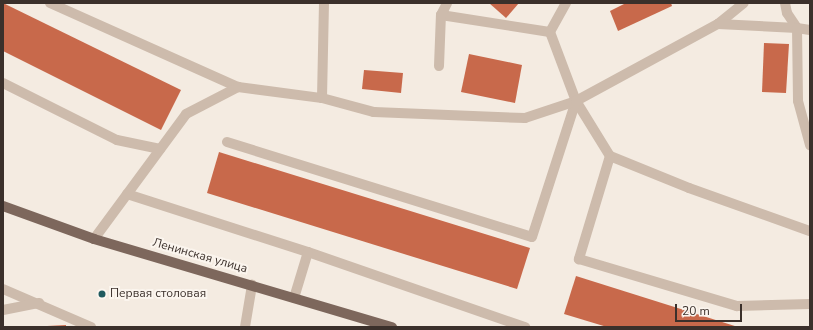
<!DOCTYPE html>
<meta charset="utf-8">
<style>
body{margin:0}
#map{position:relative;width:813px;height:330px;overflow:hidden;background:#f4ebe1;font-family:"Nunito Sans",sans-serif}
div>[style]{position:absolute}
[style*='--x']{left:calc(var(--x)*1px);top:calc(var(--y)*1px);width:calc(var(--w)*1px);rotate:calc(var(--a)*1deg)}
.building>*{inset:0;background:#c8694b}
.minor>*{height:10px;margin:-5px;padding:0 5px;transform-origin:5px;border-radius:5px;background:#cdbbac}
.major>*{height:10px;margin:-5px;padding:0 5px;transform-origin:5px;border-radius:5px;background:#7d675c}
.dots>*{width:11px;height:11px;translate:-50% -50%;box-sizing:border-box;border:2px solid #fbf5ee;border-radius:50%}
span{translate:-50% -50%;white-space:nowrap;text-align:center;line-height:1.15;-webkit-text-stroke:4px #fbf5ee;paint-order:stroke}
.street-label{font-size:12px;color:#3b302b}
.poi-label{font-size:12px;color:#3b302b}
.left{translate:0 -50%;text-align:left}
.frame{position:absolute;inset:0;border:4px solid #3b302b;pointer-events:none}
.scale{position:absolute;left:675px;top:304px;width:67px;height:18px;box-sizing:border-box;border:2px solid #3b302b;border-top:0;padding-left:5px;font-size:12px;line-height:14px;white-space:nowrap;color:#3b302b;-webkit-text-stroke:3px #fbf5ee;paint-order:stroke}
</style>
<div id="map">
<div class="building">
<div style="clip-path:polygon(3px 3px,181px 90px,161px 130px,3px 51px)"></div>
<div style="clip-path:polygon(489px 3px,519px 3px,506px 18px)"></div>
<div style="clip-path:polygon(626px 3px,671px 3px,672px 6px,618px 31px,610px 11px)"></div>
<div style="clip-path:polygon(764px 43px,789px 44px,786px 93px,762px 92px)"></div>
<div style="clip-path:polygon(469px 54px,522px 65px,515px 103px,461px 92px)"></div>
<div style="clip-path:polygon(364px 70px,403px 73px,401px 93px,362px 89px)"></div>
<div style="clip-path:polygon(219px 152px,530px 248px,517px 289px,207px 193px)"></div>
<div style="clip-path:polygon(576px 276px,738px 327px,607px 327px,564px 314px)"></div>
<div style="clip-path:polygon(66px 325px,66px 327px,47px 327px,47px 326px)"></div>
</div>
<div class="minor">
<div style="--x:50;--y:3;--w:206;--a:24.1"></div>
<div style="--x:566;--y:3;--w:33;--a:119"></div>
<div style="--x:550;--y:32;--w:74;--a:69.4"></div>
<div style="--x:576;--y:101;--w:65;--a:58.3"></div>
<div style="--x:610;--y:156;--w:85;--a:22.1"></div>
<div style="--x:689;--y:188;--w:128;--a:19.6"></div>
<div style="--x:785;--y:3;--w:10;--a:79"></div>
<div style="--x:787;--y:13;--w:18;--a:56"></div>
<div style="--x:797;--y:28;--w:13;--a:9"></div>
<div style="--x:441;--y:15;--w:110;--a:8.9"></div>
<div style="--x:718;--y:24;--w:33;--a:-39"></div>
<div style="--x:439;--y:66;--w:51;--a:-87.8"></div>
<div style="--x:441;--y:15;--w:13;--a:-63"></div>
<div style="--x:3;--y:83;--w:127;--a:26.6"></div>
<div style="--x:117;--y:140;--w:44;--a:11.8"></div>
<div style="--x:322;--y:98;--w:95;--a:-88.8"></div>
<div style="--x:227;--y:142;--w:319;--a:17.3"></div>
<div style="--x:532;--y:237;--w:143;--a:-72.1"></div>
<div style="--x:610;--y:156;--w:108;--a:106.8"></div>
<div style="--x:579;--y:259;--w:165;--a:16.6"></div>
<div style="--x:737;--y:306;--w:73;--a:-1.6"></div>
<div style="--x:127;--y:194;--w:190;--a:17.8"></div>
<div style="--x:308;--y:252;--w:230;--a:19.1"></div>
<div style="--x:94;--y:239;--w:155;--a:-53.6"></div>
<div style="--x:186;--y:114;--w:59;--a:-27.4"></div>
<div style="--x:238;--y:87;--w:85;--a:7.5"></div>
<div style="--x:322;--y:98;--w:54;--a:15.1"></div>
<div style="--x:374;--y:112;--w:151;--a:2.3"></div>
<div style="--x:525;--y:118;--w:54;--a:-18.4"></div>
<div style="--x:576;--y:101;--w:162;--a:-28.5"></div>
<div style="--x:718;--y:24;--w:79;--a:2.9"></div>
<div style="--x:797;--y:28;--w:73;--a:89.2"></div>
<div style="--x:798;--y:101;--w:46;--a:74.7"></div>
<div style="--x:3;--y:289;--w:96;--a:23.4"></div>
<div style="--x:294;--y:298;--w:48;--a:-73.1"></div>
<div style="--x:3;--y:310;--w:37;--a:-11"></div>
<div style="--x:245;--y:327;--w:43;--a:-80.5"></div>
</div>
<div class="major">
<div style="--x:3;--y:206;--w:97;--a:19.9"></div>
<div style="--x:94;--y:239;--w:311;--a:16.5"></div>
</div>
<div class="dots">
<div style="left:102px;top:294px;background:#1f5a5e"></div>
</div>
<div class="street-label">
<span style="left:200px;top:256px;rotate:16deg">Ленинская улица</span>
</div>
<div class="poi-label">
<span class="left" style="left:110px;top:294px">Первая столовая</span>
</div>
<div class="frame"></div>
<div class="scale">20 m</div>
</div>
